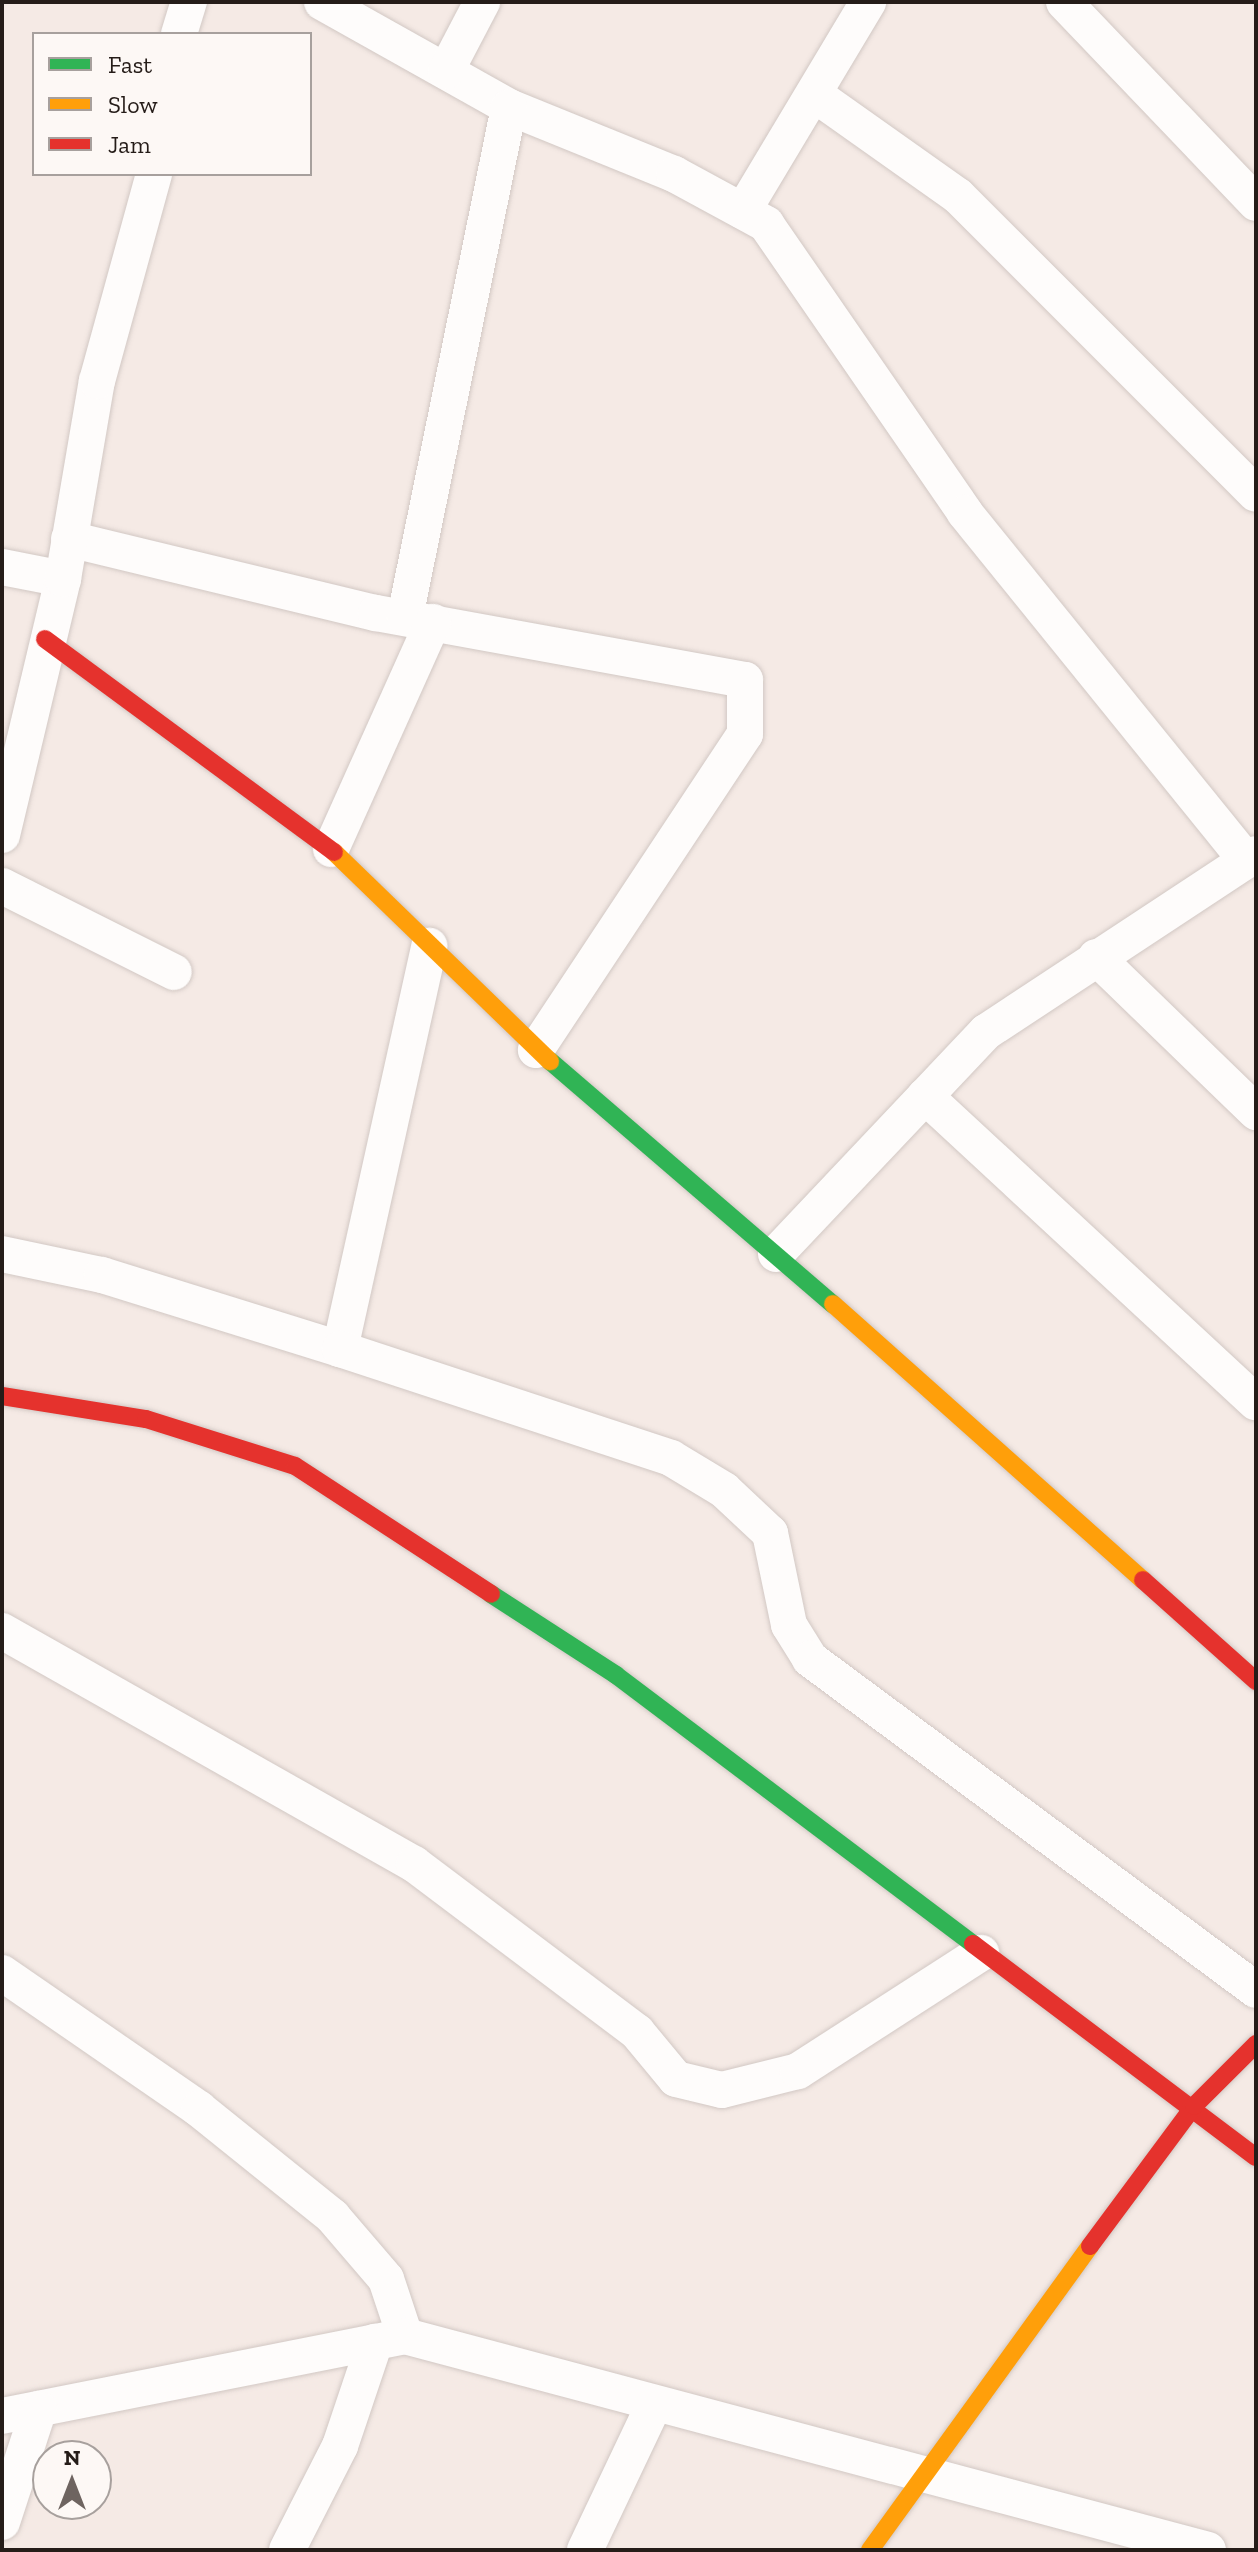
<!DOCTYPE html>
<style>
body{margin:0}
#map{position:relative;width:1258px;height:2552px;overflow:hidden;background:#f5eae5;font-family:"Zilla Slab",serif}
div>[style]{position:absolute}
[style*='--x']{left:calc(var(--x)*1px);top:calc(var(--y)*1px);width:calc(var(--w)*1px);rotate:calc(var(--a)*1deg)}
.roads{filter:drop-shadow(0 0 2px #d2c8c4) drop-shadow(0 0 2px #d2c8c4)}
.street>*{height:36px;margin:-18px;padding:0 18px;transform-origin:18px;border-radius:18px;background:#fefcfb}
.fast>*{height:18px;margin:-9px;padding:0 9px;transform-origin:9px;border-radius:9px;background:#30b455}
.slow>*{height:18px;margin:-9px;padding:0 9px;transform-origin:9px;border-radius:9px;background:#ff9f0a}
.jam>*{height:18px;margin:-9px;padding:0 9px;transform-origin:9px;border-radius:9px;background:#e5322d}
span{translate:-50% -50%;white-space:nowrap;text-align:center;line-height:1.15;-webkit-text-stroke:8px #fdf8f5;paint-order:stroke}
.frame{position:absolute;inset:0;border:4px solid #251c18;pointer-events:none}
.legend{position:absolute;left:32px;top:32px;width:280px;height:144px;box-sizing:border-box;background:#fdf8f5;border:2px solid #a7a09d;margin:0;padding:10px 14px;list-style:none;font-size:24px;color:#251c18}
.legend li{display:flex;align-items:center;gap:16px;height:40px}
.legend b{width:40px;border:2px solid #a7a09d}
.north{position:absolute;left:32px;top:2440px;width:80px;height:80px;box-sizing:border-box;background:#fdf8f5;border:2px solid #a7a09d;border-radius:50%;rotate:0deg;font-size:22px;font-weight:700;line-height:32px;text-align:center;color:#251c18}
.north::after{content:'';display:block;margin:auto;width:28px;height:36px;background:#6e6460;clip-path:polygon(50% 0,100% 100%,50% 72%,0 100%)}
</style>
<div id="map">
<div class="roads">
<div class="street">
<div style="--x:322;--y:2;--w:214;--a:29.3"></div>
<div style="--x:509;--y:107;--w:178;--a:22.1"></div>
<div style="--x:674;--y:174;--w:105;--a:28.5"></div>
<div style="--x:766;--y:224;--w:351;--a:55.4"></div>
<div style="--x:965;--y:513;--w:447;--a:51"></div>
<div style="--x:1064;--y:2;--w:278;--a:46.3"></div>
<div style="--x:179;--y:34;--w:34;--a:-73"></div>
<div style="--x:446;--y:71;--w:78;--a:-62.4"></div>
<div style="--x:814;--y:94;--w:176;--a:35.3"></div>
<div style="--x:958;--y:196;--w:421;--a:45"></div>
<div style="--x:743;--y:211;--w:244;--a:-59.1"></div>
<div style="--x:69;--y:539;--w:316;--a:13.6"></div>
<div style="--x:376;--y:613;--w:375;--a:10.3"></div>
<div style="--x:745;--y:680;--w:54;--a:90"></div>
<div style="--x:745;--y:734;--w:379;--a:123.5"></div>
<div style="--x:2;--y:567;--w:62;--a:11.1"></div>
<div style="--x:405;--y:617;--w:520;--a:-78.47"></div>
<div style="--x:2;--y:835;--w:263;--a:-76.6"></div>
<div style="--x:63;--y:579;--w:201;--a:-80.3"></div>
<div style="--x:97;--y:381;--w:215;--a:-74.6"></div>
<div style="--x:331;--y:849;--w:249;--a:-65.8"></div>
<div style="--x:2;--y:886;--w:192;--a:26.6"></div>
<div style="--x:1096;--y:957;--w:223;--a:44.1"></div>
<div style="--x:925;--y:1096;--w:451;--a:42.8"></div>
<div style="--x:2;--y:1254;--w:102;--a:11.9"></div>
<div style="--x:102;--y:1275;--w:249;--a:17.3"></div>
<div style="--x:340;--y:1349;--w:413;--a:-77.5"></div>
<div style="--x:776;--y:1254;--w:306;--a:-46.6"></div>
<div style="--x:986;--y:1032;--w:323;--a:-33.4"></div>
<div style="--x:340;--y:1349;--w:348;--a:18.2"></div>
<div style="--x:671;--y:1458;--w:62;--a:31.1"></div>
<div style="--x:724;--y:1490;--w:63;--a:43.1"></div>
<div style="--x:770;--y:1533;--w:94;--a:78.3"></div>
<div style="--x:789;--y:1625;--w:40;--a:58"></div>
<div style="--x:810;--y:1659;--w:555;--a:36.58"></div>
<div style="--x:2;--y:1631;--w:473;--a:29.5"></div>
<div style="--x:414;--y:1864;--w:279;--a:37"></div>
<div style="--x:637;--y:2032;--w:61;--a:50.3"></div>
<div style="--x:676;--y:2079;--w:47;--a:13.4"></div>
<div style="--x:722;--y:2090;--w:78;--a:-14"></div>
<div style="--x:798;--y:2071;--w:218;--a:-32.8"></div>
<div style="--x:2;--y:1973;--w:239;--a:34.6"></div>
<div style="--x:199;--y:2109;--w:171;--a:38.8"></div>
<div style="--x:332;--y:2216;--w:83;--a:49.4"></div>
<div style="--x:386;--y:2279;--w:60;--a:71.6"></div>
<div style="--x:2;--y:2416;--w:411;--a:-11.2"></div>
<div style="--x:405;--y:2336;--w:831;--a:14.92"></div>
<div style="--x:2;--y:2522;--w:119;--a:-71.9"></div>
<div style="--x:287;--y:2550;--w:117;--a:-63"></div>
<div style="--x:340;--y:2446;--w:110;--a:-71.4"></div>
<div style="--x:585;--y:2550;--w:158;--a:-64.6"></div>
</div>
<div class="fast">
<div style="--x:550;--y:1061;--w:373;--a:40.7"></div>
<div style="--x:491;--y:1594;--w:149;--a:32.9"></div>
<div style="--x:616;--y:1675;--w:447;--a:37"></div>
</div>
<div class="slow">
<div style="--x:334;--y:852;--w:301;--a:44.1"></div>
<div style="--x:833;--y:1304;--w:415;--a:41.7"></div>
<div style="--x:870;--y:2550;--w:375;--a:-54.1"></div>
</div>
<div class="jam">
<div style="--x:45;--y:639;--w:359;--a:36.4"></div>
<div style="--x:2;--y:1396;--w:146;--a:9.1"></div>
<div style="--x:146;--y:1419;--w:156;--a:17.5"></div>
<div style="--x:295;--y:1466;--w:234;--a:33.1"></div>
<div style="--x:1143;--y:1580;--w:152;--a:41.8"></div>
<div style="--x:973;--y:1944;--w:354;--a:37"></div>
<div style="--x:1090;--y:2246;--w:174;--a:-53.4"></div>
<div style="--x:1194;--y:2106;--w:88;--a:-45"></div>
</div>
</div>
<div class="frame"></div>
<ul class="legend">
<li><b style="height:10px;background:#30b455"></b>Fast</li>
<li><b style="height:10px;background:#ff9f0a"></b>Slow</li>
<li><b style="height:10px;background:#e5322d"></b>Jam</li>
</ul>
<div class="north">N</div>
</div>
